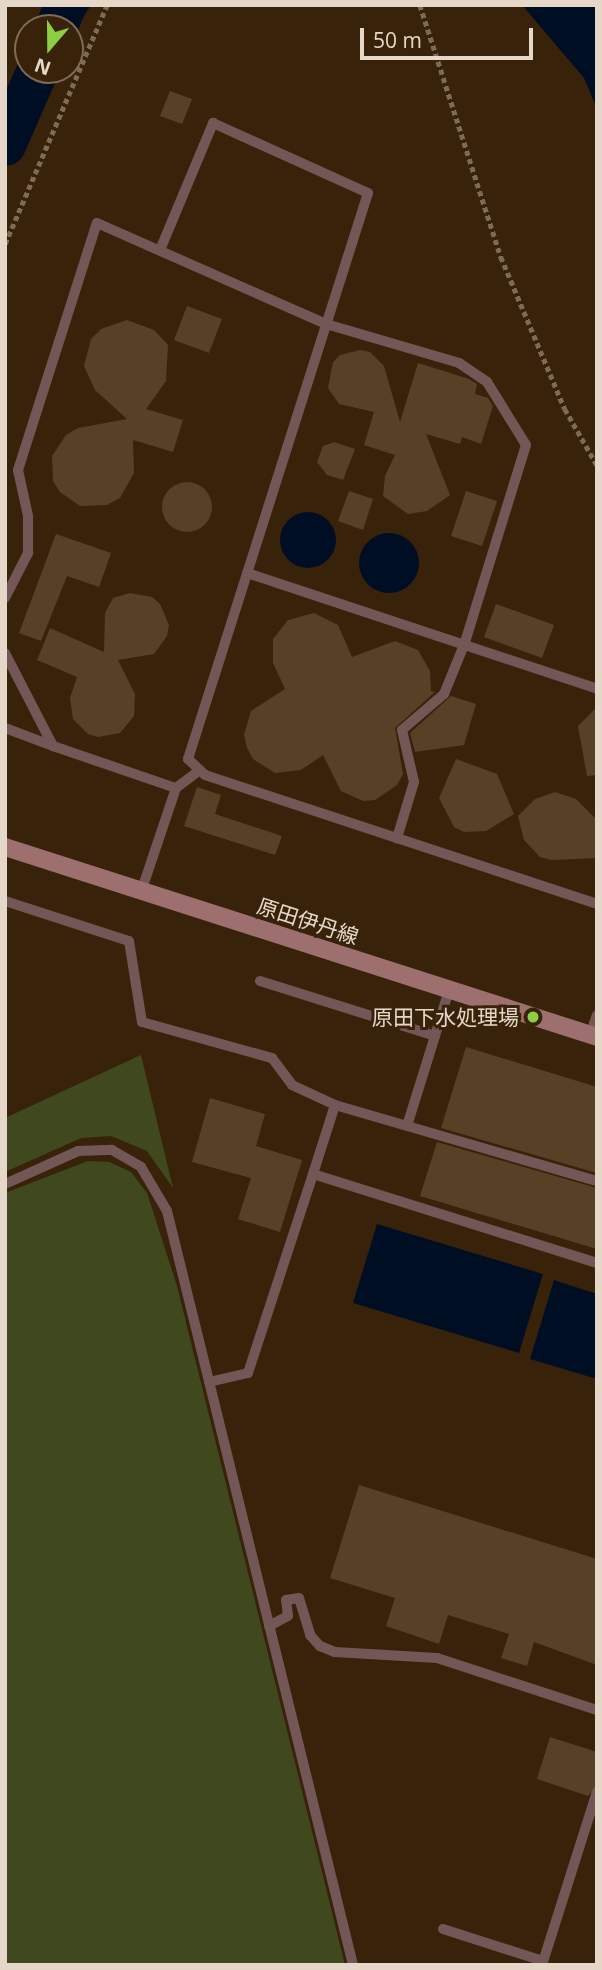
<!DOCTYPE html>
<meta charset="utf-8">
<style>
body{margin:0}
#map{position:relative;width:602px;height:1970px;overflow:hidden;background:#38230a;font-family:"Open Sans","Noto Sans JP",sans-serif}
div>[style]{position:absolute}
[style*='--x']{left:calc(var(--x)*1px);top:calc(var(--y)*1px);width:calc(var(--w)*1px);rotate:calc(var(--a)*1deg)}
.green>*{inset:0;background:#40491d}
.water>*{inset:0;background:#000e24}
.round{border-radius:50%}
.river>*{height:42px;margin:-21px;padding:0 21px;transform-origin:21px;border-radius:21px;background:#000e24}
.building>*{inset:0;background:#564127}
.path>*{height:4.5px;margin-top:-2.25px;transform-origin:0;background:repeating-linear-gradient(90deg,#7e6b56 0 5px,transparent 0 8.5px)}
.lane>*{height:10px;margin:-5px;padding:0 5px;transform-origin:5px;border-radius:5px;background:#735756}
.secondary>*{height:18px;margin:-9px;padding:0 9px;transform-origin:9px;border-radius:9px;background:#9d706f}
.dots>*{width:19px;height:19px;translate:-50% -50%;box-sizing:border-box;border:4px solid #38230a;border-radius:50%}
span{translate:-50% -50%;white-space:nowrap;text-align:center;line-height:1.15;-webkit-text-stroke:6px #38230a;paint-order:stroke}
.street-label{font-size:21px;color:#e6d8c9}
.poi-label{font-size:21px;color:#e6d8c9}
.right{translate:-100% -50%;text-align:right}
.frame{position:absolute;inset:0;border:7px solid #e6d8c9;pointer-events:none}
.north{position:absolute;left:14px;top:14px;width:70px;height:70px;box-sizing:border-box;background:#38230a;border:2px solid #7e6b56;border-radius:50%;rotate:200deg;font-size:19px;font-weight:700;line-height:28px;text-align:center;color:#e6d8c9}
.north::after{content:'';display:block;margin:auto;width:24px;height:32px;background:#8dce44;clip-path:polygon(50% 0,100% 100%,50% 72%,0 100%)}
.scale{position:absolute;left:360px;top:28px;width:173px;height:32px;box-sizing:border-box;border:4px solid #e6d8c9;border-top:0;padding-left:9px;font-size:21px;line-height:24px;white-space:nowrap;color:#e6d8c9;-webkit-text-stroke:5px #38230a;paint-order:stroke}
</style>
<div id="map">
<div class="green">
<div style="clip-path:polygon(141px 1055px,173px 1188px,147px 1151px,111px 1136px,81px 1138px,5px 1172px,5px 1118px)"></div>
<div style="clip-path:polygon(88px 1161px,109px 1162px,131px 1172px,147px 1193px,177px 1286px,345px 1965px,5px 1965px,5px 1193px)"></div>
</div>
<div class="water">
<div style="clip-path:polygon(66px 5px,91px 5px,70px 38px,70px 28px,58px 28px)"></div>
<div style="clip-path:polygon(522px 5px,597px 5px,597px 109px,584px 78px)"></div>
<div class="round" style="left:280px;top:512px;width:56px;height:56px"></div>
<div class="round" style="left:359px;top:533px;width:60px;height:60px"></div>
<div style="clip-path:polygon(377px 1224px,543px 1274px,519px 1353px,353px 1303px)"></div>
<div style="clip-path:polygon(554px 1280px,597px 1294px,597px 1379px,530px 1359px)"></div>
</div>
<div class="river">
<div style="--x:56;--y:28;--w:25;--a:-67"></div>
<div style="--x:5;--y:145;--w:82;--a:-66.3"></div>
</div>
<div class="building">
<div style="clip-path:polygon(170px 91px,192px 99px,182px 124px,160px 116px)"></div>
<div style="clip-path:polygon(187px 306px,222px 319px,209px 353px,174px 340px)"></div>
<div style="clip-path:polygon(127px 320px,154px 330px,168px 345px,166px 381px,146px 409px,183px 420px,173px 452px,133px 440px,134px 473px,120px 498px,107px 505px,80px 506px,60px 492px,53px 481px,52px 456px,66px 435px,78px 428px,127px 419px,95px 390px,84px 366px,91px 339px,101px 329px)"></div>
<div style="clip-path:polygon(360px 350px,370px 352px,384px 366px,400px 422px,418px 363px,469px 379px,477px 384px,475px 394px,488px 398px,493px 406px,481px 444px,462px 437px,460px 444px,426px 434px,450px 495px,427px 511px,408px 514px,383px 496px,385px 476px,395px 455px,364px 445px,374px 412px,339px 404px,328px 388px,333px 362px,340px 355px)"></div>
<div style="clip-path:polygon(334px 442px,355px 449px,343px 480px,327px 475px,317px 462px,323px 446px)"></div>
<div class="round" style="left:162px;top:482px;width:50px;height:50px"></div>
<div style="clip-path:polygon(349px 491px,373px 499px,363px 530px,338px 521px)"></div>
<div style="clip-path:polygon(466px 491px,497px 501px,482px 546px,451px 536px)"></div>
<div style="clip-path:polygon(56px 534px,111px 553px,99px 587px,67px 576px,41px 641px,19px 633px)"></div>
<div style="clip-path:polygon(130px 593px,152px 597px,160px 604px,169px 625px,167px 636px,154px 654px,118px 660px,135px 694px,134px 716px,120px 733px,98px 737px,88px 734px,73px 719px,70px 698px,77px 677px,37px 660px,50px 628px,104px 652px,105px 613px,113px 598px)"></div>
<div style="clip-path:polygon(496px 604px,554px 625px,542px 658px,484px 637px)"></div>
<div style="clip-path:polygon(314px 613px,338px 625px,352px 657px,395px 641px,418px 650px,430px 671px,431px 691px,435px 692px,395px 728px,403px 774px,397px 785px,375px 800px,363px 801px,341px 791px,323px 755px,301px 770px,275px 773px,253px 759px,247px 748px,244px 735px,251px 711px,285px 689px,273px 663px,273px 639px,288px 620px)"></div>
<div style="clip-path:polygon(451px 696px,476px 704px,464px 745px,415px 752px,410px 733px)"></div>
<div style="clip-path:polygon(597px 707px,597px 775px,587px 776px,578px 726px)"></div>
<div style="clip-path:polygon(456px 759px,497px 774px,514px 814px,486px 831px,464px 832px,454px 827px,439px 798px)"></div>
<div style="clip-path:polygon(197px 787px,221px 795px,215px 814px,282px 836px,275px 855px,184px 826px)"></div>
<div style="clip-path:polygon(555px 792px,576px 799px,597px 820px,597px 858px,552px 860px,540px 857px,524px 840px,518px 816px,535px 799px)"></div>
<div style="clip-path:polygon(466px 1047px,597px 1087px,597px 1173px,441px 1128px)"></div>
<div style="clip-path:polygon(210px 1098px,265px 1114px,256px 1146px,302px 1160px,280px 1232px,238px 1219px,251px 1178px,192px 1162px)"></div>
<div style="clip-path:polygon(437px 1142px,597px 1188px,597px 1249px,420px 1196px)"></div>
<div style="clip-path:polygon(359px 1485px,597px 1559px,597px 1665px,534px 1642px,527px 1666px,501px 1658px,509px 1634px,448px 1615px,439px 1644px,386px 1626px,395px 1598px,330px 1578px)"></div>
<div style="clip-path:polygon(550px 1737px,597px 1752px,597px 1785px,588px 1796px,537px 1779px)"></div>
</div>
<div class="path">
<div style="--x:420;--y:5;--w:265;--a:72.2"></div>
<div style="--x:501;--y:257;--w:165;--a:67.2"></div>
<div style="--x:565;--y:409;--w:64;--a:60.3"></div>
<div style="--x:5;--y:244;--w:260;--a:-66.9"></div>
</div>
<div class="lane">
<div style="--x:160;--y:250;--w:138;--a:-67.3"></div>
<div style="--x:213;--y:123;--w:170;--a:24.3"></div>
<div style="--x:368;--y:193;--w:594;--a:107.64"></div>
<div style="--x:188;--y:759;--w:23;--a:43"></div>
<div style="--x:205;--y:775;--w:413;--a:18.2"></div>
<div style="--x:247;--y:573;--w:369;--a:18.3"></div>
<div style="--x:5;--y:598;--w:51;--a:-62.9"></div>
<div style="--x:28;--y:553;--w:37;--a:-90"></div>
<div style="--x:28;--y:516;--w:47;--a:-102.3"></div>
<div style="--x:18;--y:470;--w:259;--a:-72.3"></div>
<div style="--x:97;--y:223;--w:250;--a:23.8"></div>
<div style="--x:326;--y:324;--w:139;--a:16.3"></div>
<div style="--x:459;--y:363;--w:34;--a:34"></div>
<div style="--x:487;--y:382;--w:74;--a:58.2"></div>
<div style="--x:526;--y:445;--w:209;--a:107.2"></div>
<div style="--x:464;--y:645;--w:53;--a:112.2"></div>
<div style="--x:444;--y:694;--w:55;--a:139.4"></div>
<div style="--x:402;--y:730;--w:53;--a:77"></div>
<div style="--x:414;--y:782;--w:59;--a:106.9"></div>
<div style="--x:5;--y:653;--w:105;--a:62.7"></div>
<div style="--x:53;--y:746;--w:130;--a:18.9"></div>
<div style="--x:5;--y:728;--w:51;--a:20.6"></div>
<div style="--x:141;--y:892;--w:110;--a:-71.4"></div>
<div style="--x:176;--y:788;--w:30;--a:-37"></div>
<div style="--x:5;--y:901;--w:130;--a:17.9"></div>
<div style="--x:129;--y:941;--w:82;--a:80.9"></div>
<div style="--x:142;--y:1022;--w:135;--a:15.5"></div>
<div style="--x:272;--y:1058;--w:34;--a:53"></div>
<div style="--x:292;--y:1085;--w:47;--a:24.9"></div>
<div style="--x:335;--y:1105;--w:273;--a:16.2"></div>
<div style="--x:260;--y:981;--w:183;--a:17.4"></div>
<div style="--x:435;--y:1036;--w:94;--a:107.3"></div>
<div style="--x:590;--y:1035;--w:21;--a:-71"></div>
<div style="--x:435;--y:1036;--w:48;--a:-73.1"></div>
<div style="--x:335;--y:1105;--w:72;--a:107.7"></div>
<div style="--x:313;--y:1174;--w:298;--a:17.4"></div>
<div style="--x:5;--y:1184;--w:80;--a:-24.3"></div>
<div style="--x:78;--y:1151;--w:34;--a:-2"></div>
<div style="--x:112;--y:1150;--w:34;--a:30"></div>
<div style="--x:141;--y:1167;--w:51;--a:59.4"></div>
<div style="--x:167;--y:1211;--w:777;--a:76.14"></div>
<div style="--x:209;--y:1382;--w:40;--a:-13"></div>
<div style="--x:248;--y:1373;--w:209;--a:-71.9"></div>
<div style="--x:269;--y:1626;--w:21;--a:-28"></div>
<div style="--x:288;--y:1616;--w:16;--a:-97"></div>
<div style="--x:286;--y:1600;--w:13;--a:-9"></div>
<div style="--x:299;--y:1598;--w:39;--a:73"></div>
<div style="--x:310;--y:1635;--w:15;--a:48"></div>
<div style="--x:320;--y:1646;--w:16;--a:22"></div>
<div style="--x:335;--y:1652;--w:102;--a:3.4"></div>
<div style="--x:437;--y:1658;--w:168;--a:18"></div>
<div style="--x:443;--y:1929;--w:105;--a:17.7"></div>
<div style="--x:542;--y:1965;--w:182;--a:-72.4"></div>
</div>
<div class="secondary">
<div style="--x:5;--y:847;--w:622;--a:17.79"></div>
</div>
<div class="dots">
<div style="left:533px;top:1017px;background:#8dce44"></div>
</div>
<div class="street-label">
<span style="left:308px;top:921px;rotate:18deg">原田伊丹線</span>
</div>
<div class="poi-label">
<span class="right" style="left:519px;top:1017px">原田下水処理場</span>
</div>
<div class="frame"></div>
<div class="north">N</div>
<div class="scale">50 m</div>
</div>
